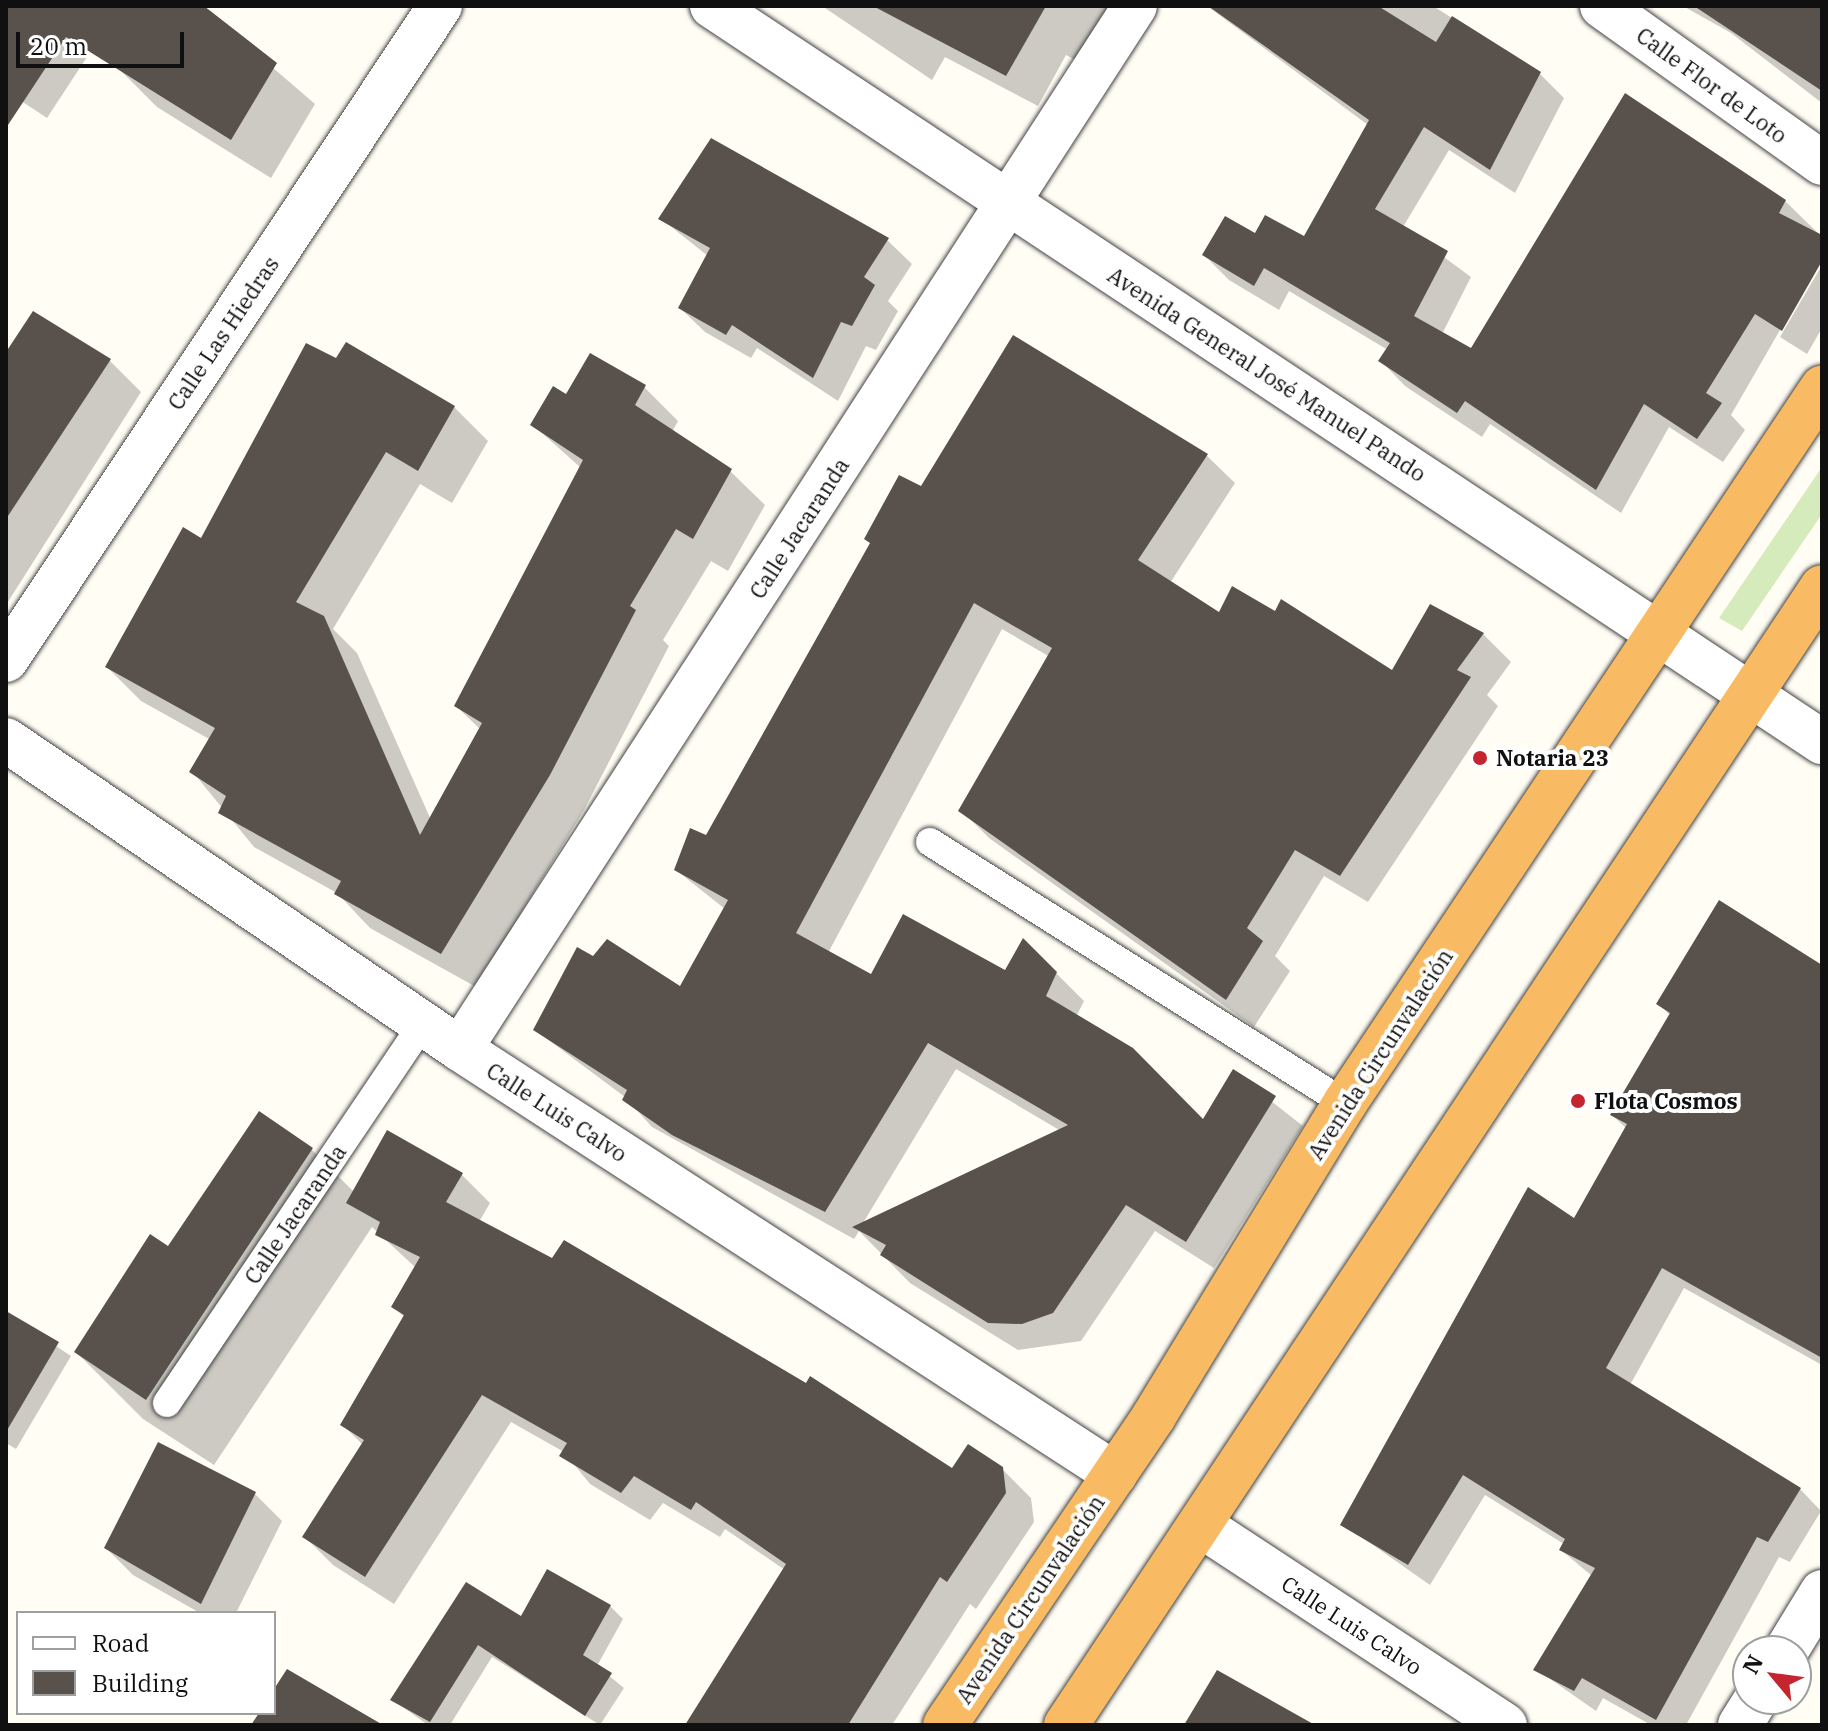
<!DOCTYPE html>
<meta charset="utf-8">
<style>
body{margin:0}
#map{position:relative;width:1828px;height:1731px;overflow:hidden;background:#fffdf4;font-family:"IBM Plex Serif",serif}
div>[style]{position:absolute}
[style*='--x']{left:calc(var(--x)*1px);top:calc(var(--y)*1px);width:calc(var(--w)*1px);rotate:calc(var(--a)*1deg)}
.green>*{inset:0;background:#d5ebbc}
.shadow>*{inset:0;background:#0003}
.building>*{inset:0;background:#59514c}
.roads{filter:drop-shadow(0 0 2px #434343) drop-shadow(0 0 2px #434343)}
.service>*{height:28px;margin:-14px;padding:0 14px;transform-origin:14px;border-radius:14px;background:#fff}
.minor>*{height:44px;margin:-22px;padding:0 22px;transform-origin:22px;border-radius:22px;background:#fff}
.trunk>*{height:44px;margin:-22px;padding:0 22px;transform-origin:22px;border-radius:22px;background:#f8ba62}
.dots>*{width:22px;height:22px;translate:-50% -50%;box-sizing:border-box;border:4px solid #fff;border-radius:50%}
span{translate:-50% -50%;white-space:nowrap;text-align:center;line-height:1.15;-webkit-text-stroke:8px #fff;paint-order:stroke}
.street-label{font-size:22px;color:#101010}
.poi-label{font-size:22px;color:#101010;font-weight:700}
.left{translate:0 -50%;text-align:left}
.frame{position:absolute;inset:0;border:8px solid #101010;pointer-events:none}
.legend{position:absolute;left:16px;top:1611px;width:260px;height:104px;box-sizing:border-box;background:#fff;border:2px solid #9f9f9f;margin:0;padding:10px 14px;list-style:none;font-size:24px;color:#101010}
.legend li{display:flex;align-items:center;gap:16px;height:40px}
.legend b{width:40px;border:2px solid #9f9f9f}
.north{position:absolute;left:1732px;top:1635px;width:80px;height:80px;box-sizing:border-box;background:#fff;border:2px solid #9f9f9f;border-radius:50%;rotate:299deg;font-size:22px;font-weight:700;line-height:32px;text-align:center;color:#101010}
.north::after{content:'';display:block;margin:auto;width:28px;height:36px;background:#c4252e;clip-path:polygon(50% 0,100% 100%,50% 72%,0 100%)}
.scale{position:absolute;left:16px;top:32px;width:168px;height:36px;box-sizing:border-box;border:4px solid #101010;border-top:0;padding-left:10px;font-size:24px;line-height:28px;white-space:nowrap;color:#101010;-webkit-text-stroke:6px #fff;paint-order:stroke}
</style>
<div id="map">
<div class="green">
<div style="clip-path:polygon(1822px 467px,1822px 514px,1742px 631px,1719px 618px)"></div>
</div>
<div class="shadow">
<div style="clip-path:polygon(6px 6px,83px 6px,106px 28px,47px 118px,6px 91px)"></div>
<div style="clip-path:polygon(159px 6px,201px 6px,315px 104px,271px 178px,157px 107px,118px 68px)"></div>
<div style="clip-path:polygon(822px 6px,1130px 6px,1101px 73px,1066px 55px,1038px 106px,945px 57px,932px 80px)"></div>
<div style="clip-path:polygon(1207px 6px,1433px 6px,1539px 73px,1564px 98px,1515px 193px,1449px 150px,1403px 227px,1471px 277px,1442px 334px,1471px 351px,1785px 201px,1822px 237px,1822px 257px,1731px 415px,1745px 430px,1723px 462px,1669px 427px,1621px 513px,1490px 424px,1482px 437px,1405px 386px,1381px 361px,1388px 350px,1289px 291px,1279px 310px,1229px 280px,1204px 255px,1256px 235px,1305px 239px,1368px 125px)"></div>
<div style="clip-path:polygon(1683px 6px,1822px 6px,1822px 103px,1731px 33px)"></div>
<div style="clip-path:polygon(660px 218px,887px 240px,912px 264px,888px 301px,898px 311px,876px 350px,866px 346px,838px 401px,757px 348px,751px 358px,705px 332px,680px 308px,708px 256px)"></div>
<div style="clip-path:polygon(1822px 265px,1822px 328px,1807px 354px,1780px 337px)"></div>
<div style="clip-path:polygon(6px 355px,110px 361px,141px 392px,6px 605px)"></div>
<div style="clip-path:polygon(337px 360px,454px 407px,488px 441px,452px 503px,420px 484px,333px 629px,357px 653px,431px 820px,481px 730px,456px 706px,581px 468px,532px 424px,567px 396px,644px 387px,678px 421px,672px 432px,730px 471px,765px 505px,728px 571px,711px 561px,663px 640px,669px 646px,584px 810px,476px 987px,370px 928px,337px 893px,254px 847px,192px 771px,211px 740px,141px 701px,107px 667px)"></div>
<div style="clip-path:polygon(evenodd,1207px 456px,1235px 483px,1170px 583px,1220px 615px,1392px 673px,1483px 634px,1511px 662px,1487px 695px,1498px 706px,1368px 902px,1324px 876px,1275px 956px,1290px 971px,1254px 1027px,989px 838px,961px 810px,1050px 657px,1002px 629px,828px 953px,872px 977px,1006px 973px,1024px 941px,1084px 1001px,1076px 1017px,1203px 1122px,1234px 1072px,1303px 1126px,1214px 1268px,1155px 1231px,1081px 1341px,1018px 1350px,910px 1283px,859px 1231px,854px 1239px,652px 1127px,625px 1097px,535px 1030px,594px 958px,681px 989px,725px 909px,676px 870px,707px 837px,921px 488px,1207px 456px,956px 1069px,1061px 1131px,863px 1223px,956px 1069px)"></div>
<div style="clip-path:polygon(1822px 968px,1822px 1365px,1684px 1288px,1630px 1385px,1800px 1489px,1821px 1511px,1790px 1562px,1779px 1557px,1686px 1725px,1651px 1725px,1603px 1698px,1596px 1711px,1536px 1669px,1592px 1576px,1561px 1550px,1564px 1544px,1485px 1495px,1430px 1585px,1343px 1524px,1575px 1221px,1627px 1129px,1612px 1115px,1671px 1016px,1659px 1004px)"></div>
<div style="clip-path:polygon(260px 1114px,312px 1150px,354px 1192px,388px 1132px,462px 1175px,490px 1203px,479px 1222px,953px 1471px,1002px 1469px,1031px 1498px,1034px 1522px,976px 1609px,970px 1604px,892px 1725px,710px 1725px,785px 1570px,725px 1529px,720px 1537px,663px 1503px,650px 1520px,590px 1484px,564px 1452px,511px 1422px,394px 1604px,333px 1565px,305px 1537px,363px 1445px,342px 1424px,405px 1318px,394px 1307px,416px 1268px,372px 1227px,214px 1465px,143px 1419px,76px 1352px,169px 1249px)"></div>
<div style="clip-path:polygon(6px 1313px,71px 1356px,16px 1449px,6px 1443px)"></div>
<div style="clip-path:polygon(159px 1445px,255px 1494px,282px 1521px,236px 1613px,200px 1613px,133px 1575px,106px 1548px)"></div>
<div style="clip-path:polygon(467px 1585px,522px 1619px,610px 1606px,623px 1619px,597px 1666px,624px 1688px,600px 1725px,492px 1657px,450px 1725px,428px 1725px,393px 1700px)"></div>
</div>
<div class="building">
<div style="clip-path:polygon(6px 6px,204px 6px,277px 63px,231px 140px,66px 37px,6px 128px)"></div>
<div style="clip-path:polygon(873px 6px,1046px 6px,1006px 76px)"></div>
<div style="clip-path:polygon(1208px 6px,1378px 6px,1436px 42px,1452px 16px,1541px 72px,1490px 170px,1424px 127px,1375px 209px,1448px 251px,1414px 316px,1471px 348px,1625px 93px,1786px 200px,1779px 213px,1822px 235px,1822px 261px,1782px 331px,1755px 314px,1706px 393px,1722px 403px,1697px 439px,1644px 404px,1596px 490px,1465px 401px,1457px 413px,1378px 361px,1390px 343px,1264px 268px,1254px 286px,1202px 255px,1225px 216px,1255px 233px,1265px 215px,1304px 236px,1369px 120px)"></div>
<div style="clip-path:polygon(1694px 6px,1822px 6px,1822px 91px)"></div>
<div style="clip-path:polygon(711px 138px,889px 238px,864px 277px,875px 285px,852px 326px,841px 322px,813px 378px,732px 325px,726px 335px,678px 308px,710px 248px,658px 219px)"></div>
<div style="clip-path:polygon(33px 311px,111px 359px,6px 519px,6px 352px)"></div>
<div style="clip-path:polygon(1013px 335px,1208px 454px,1138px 560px,1219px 612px,1232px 586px,1275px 611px,1281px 599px,1392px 670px,1430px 604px,1484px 633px,1457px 670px,1471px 677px,1340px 876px,1295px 850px,1247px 928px,1263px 941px,1226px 1000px,958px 811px,1052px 648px,974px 603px,796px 933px,871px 974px,903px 914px,1005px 970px,1023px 938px,1057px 972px,1046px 996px,1133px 1048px,1203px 1119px,1233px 1069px,1276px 1096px,1186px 1242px,1126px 1205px,1053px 1313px,1022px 1324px,988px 1323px,880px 1255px,886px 1245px,852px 1227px,1068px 1125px,928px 1043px,825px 1212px,672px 1135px,622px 1100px,627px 1090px,533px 1030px,577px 947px,593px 956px,607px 939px,680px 986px,728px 900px,674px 870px,690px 828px,706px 835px,870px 543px,864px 539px,899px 475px,921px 486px)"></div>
<div style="clip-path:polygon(346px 342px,455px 406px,418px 471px,386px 452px,296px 602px,324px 616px,420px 835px,482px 723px,454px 706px,583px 460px,530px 425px,553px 386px,566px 394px,590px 353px,646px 385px,635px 405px,732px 469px,693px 539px,676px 529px,630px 606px,636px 610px,550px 775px,441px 954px,334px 894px,341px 881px,218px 813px,226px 796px,189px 772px,215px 728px,105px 667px,183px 527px,201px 538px,306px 343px,336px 358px)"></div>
<div style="clip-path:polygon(1719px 900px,1822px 965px,1822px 1358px,1662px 1268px,1606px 1368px,1801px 1488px,1768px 1542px,1757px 1537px,1656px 1720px,1582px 1678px,1574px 1691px,1533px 1670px,1595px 1568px,1559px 1550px,1565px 1539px,1463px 1475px,1408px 1565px,1340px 1525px,1528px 1187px,1574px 1218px,1627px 1124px,1610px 1115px,1670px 1013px,1656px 1004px)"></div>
<div style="clip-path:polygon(259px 1111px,313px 1148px,146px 1400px,74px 1352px,150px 1234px,168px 1246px)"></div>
<div style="clip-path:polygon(387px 1130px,463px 1173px,446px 1202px,552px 1258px,564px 1240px,806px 1383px,810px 1376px,952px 1468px,968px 1444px,1003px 1467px,1006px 1493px,947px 1582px,940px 1577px,848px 1725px,685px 1725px,786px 1564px,696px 1502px,691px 1510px,634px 1476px,621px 1493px,559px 1456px,567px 1443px,482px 1395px,365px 1577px,302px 1537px,364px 1440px,340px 1425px,404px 1315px,391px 1307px,420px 1257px,375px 1235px,380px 1222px,346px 1203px)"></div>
<div style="clip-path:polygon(6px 1311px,59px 1342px,6px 1432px)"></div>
<div style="clip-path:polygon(158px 1442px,256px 1492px,201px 1604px,104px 1548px)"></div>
<div style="clip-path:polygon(547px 1569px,611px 1605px,583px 1655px,612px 1673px,585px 1716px,478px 1645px,430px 1722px,390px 1700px,466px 1582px,521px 1616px)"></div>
<div style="clip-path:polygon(287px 1669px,383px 1725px,251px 1725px,259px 1713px,274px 1713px,274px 1689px)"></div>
<div style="clip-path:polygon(1217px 1670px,1315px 1725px,1184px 1725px)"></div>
</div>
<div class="roads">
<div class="service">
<div style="--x:930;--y:842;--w:490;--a:32.2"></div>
<div style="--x:167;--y:1403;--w:457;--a:-56"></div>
</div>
<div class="minor">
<div style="--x:712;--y:6;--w:1332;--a:33.55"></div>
<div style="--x:1602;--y:6;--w:270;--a:35.5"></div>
<div style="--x:6;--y:660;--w:785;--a:-56.43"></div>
<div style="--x:6;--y:740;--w:549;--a:34.24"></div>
<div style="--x:460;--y:1049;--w:781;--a:32.98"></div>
<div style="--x:460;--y:1049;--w:1242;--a:-57.09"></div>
<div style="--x:1200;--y:1525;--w:365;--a:33.3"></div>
<div style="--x:1786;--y:1651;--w:69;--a:-58.6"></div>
<div style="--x:1740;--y:1725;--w:31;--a:-58"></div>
</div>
<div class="trunk">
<div style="--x:945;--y:1725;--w:373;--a:-55.9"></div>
<div style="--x:1154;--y:1416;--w:367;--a:-58.6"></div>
<div style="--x:1345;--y:1103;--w:860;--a:-56.29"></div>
<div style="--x:1066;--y:1725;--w:1366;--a:-56.4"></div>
</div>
</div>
<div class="dots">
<div style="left:1480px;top:758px;background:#c4252e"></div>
<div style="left:1578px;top:1101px;background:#c4252e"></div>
</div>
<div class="street-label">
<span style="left:1712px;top:85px;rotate:36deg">Calle Flor de Loto</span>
<span style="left:223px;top:333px;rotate:-56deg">Calle Las Hiedras</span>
<span style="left:1267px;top:374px;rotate:33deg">Avenida General José Manuel Pando</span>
<span style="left:799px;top:528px;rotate:-57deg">Calle Jacaranda</span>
<span style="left:1380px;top:1054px;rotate:-57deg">Avenida Circunvalación</span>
<span style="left:557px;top:1112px;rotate:33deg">Calle Luis Calvo</span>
<span style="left:295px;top:1214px;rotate:-56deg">Calle Jacaranda</span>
<span style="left:1030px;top:1599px;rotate:-56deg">Avenida Circunvalación</span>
<span style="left:1352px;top:1625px;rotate:33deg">Calle Luis Calvo</span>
</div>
<div class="poi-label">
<span class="left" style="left:1496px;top:758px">Notaria 23</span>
<span class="left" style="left:1594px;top:1101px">Flota Cosmos</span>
</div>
<div class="frame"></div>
<ul class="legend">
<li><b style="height:10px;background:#fff"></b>Road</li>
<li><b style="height:22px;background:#59514c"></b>Building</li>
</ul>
<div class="north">N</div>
<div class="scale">20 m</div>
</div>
